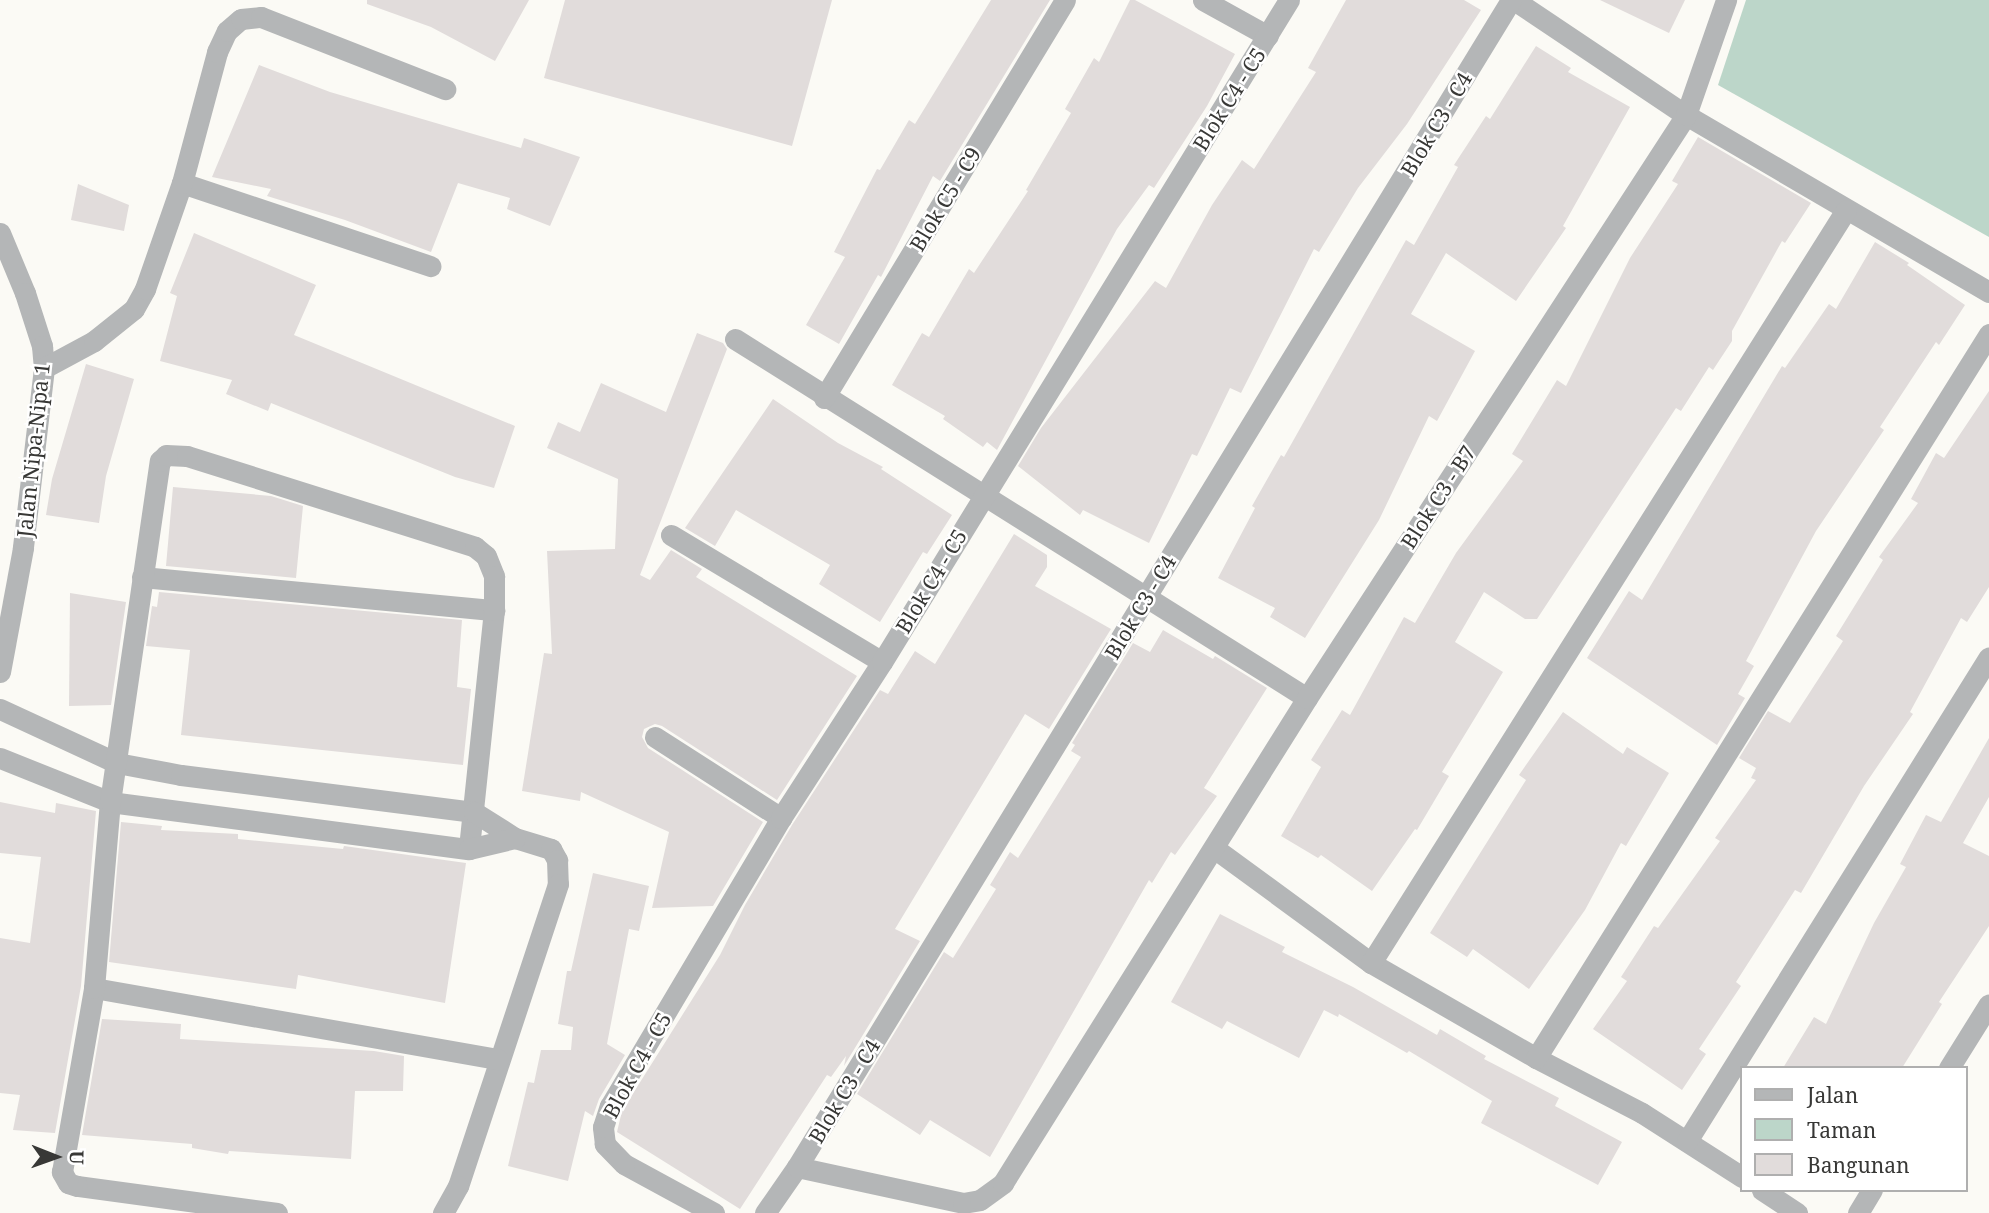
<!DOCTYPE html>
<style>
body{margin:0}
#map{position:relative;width:1989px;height:1213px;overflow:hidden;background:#fbfaf5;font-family:"Noto Serif",serif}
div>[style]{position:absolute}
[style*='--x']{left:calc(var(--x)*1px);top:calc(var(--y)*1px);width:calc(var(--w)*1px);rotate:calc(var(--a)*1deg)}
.green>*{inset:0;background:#bcd6c9}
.building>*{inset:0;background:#e1dcdb}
.minor>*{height:21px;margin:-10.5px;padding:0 10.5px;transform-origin:10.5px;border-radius:10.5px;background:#b4b6b7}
span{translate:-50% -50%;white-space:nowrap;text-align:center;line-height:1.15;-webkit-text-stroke:5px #fff;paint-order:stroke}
.street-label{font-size:21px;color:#383836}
.legend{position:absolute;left:1740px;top:1066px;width:228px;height:126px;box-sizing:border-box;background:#fff;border:2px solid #afafaf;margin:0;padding:9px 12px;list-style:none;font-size:21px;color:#383836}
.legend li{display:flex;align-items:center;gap:14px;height:35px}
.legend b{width:35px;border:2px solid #afafaf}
.north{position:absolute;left:21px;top:1122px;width:70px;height:70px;-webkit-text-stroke:5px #fff;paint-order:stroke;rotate:91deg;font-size:19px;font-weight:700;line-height:28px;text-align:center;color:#383836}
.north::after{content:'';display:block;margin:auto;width:24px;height:32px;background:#383836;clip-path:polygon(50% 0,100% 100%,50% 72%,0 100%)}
</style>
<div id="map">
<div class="green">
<div style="clip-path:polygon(1746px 0,1989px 0,1989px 237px,1718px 85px)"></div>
</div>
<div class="building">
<div style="clip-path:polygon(367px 0,529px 0,495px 61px,431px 27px,367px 4px)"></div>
<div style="clip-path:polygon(565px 0,832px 0,792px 146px,544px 78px)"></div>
<div style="clip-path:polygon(991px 0,1050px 0,940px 181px,933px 176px,881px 277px,878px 275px,839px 344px,806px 325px,845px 257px,834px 252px,877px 169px,880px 170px,909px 120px,915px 124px)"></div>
<div style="clip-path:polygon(1130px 0,1135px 0,1235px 54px,1207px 106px,1154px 188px,1149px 185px,1117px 229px,997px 450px,987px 442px,983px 447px,943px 419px,945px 416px,892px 385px,922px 333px,929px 337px,969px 269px,974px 273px,1028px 191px,1026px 190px,1071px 113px,1065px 109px,1094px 58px,1099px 62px)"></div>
<div style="clip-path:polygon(1346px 0,1464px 0,1481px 10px,1407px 124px,1358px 188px,1319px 252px,1314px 249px,1241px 393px,1230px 388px,1197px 456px,1192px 454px,1149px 543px,1083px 510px,1080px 515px,1018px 466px,1041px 428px,1155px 281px,1166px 288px,1212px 205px,1242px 160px,1254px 169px,1316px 72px,1308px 68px)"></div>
<div style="clip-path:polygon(1600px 0,1685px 0,1669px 33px)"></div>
<div style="clip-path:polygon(1536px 46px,1571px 68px,1568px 72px,1630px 107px,1563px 226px,1566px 228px,1516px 301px,1446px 253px,1411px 314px,1475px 351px,1437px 421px,1429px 416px,1379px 520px,1305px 638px,1270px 617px,1275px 608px,1218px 578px,1255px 508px,1252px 506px,1281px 455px,1284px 457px,1406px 240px,1414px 245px,1458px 167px,1454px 165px,1486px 116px,1490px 119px)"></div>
<div style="clip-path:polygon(259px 65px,330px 92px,521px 148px,524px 138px,580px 157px,550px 226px,507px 209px,510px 198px,458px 183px,431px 252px,345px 220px,267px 196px,271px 189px,212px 177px)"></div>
<div style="clip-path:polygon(1698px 137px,1811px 203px,1785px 243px,1782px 241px,1732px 331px,1732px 341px,1713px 370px,1709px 367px,1681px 411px,1676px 408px,1537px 619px,1525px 619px,1484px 592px,1455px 642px,1503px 672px,1442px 772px,1449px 776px,1417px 830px,1415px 829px,1372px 891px,1321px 855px,1318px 858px,1281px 836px,1321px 767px,1311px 760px,1342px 710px,1350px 715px,1404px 617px,1415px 623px,1456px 553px,1523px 461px,1512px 454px,1557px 380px,1566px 386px,1630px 258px,1678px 184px,1672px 181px)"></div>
<div style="clip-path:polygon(78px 184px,129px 205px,124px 231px,71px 220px)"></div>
<div style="clip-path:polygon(194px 233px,316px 285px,294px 335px,515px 426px,494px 488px,455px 477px,271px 403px,268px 411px,226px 394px,232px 380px,160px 361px,177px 296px,170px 293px)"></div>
<div style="clip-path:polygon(1875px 242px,1909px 263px,1907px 265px,1965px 305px,1939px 345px,1936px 342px,1880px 427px,1884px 430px,1816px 531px,1746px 661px,1754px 666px,1738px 694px,1745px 698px,1717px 745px,1587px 658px,1629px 591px,1642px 600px,1782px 366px,1785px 368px,1829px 304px,1836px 309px)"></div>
<div style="clip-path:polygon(697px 333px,723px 343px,727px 349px,640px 575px,650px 580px,671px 550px,702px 569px,696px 577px,857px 676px,777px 800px,662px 726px,655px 724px,644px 729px,642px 737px,648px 748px,763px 822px,713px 906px,652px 908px,669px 832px,581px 792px,580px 801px,522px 791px,544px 653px,552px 654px,547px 551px,615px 549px,618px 479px,547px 448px,558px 422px,580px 432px,601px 383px,666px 412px)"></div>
<div style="clip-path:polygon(86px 364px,134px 379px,106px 476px,99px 523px,46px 515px,52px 479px)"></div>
<div style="clip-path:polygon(1989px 391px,1989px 587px,1967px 622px,1961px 618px,1910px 712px,1913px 714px,1864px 786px,1801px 893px,1795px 890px,1736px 982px,1741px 986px,1699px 1049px,1706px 1054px,1682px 1090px,1593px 1029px,1627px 981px,1621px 977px,1654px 926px,1658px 928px,1720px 841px,1715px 838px,1756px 780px,1751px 778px,1756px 768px,1739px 758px,1768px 711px,1790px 723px,1843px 641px,1836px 636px,1883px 560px,1879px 557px,1918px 503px,1911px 499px,1936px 453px,1944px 458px)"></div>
<div style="clip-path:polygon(773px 399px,838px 443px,883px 467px,881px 469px,952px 515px,927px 554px,923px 552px,880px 622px,819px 584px,830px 565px,736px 510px,715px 546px,685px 528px)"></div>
<div style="clip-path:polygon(173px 487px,271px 496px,303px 506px,296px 578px,166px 566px)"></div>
<div style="clip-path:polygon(1014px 534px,1047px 555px,1047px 567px,1035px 586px,1111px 629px,1049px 729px,1025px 714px,895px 929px,920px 941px,844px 1066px,846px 1056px,831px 1077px,827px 1075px,740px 1209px,617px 1132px,622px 1111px,720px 955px,745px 905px,792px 825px,880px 690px,888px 694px,915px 651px,935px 664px)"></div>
<div style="clip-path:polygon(159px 592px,462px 620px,457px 687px,471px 689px,463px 765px,181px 735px,190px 650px,146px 646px,152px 606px,157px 607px)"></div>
<div style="clip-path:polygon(70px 593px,126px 602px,111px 705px,69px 706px)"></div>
<div style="clip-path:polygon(1163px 630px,1213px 659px,1215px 656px,1267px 688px,1204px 788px,1217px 796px,1175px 855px,1171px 852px,1152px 883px,1149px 880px,990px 1157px,930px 1120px,920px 1135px,857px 1094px,944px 952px,953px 958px,996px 889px,990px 885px,1010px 852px,1018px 858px,1081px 757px,1071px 751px,1075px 745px,1072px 743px,1133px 643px,1150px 652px)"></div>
<div style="clip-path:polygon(1563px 712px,1623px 754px,1627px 747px,1669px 773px,1626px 846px,1621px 843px,1585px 910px,1529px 989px,1473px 949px,1467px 957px,1430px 933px,1526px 780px,1519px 775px)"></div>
<div style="clip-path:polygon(1989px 738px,1989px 797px,1963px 843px,1989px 856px,1989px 926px,1939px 1002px,1942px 1004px,1902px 1068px,1783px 1068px,1814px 1017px,1826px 1024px,1874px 923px,1906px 867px,1900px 864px,1926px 815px,1941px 822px)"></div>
<div style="clip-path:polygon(0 802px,55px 813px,56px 803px,96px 811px,81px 986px,55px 1133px,13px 1130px,20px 1095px,0 1093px,0 938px,30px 943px,41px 857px,0 853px)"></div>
<div style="clip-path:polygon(121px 822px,162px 826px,161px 830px,238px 834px,238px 839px,343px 849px,344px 846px,466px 863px,445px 1003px,298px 975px,296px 989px,109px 962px)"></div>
<div style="clip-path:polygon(593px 873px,649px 886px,639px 931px,629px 929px,607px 1044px,625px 1055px,599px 1099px,593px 1116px,585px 1111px,568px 1181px,508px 1166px,528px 1082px,534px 1083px,541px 1050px,571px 1050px,573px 1027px,558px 1024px,567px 971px,571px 971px)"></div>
<div style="clip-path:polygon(1220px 914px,1285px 947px,1282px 952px,1353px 987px,1437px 1035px,1440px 1029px,1486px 1056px,1484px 1059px,1559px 1098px,1555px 1106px,1622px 1142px,1598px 1185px,1481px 1123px,1492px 1101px,1409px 1051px,1407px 1053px,1339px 1014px,1338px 1017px,1324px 1010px,1299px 1058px,1227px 1021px,1222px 1029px,1171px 1002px)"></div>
<div style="clip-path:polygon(102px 1019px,181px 1024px,180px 1039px,374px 1051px,404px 1056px,403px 1091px,355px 1091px,351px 1159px,229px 1151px,228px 1154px,192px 1148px,192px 1144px,82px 1135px)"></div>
</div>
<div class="minor">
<div style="--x:1203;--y:0;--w:74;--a:29"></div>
<div style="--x:1514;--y:0;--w:207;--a:33.8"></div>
<div style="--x:1686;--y:115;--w:351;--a:30.3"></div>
<div style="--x:182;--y:183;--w:262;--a:18.5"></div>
<div style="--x:0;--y:233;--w:65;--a:67.4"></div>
<div style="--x:25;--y:293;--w:56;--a:72.2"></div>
<div style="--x:42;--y:346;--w:22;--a:85"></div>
<div style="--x:44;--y:368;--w:181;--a:96.7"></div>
<div style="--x:23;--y:548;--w:126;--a:100.5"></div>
<div style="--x:735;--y:339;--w:675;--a:32.11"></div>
<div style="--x:44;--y:368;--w:57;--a:-28.4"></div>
<div style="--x:94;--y:341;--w:51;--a:-38.7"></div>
<div style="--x:134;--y:309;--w:23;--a:-61"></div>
<div style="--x:145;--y:289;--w:112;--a:-70.8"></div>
<div style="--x:182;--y:183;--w:136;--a:-75"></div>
<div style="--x:217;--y:52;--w:23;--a:-65"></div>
<div style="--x:227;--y:31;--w:18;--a:-41"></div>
<div style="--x:241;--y:19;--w:20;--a:-6"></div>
<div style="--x:261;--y:17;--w:198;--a:21.4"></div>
<div style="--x:824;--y:398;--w:465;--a:-58.8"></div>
<div style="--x:671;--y:535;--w:246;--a:31"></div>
<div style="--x:142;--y:577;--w:354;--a:5.4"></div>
<div style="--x:494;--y:610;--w:240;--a:96"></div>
<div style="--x:0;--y:709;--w:129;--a:24.8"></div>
<div style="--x:117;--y:763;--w:65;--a:10.6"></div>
<div style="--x:181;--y:775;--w:295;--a:7.2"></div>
<div style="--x:474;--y:812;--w:49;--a:32.4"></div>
<div style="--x:515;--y:838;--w:38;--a:17"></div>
<div style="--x:551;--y:849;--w:13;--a:61"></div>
<div style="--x:557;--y:860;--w:24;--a:88"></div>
<div style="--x:558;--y:884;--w:318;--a:108.3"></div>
<div style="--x:458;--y:1186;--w:31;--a:119"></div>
<div style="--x:655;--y:737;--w:150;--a:32.7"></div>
<div style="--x:0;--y:758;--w:118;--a:21.8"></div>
<div style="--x:110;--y:802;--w:362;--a:7.5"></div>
<div style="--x:469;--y:849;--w:47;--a:-13.4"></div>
<div style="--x:1214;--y:848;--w:195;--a:36.2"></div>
<div style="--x:1371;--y:963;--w:190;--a:29.9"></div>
<div style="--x:1536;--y:1058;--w:119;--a:27.4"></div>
<div style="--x:1642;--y:1113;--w:119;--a:32.6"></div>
<div style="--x:1371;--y:963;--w:890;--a:-57.76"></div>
<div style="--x:94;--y:988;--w:410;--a:10"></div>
<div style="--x:1536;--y:1058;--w:854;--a:-57.97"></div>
<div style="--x:1949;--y:1068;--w:75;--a:-58"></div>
<div style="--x:1687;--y:1141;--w:570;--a:-58.04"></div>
<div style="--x:797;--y:1167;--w:170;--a:12.2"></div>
<div style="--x:963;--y:1203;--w:17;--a:-10"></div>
<div style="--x:980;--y:1200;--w:29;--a:-36"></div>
<div style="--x:1003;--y:1183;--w:572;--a:-57.92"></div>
<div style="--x:1307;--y:698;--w:695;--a:-56.97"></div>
<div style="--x:1686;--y:115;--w:122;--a:-70.8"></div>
<div style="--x:1762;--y:1190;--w:42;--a:33.3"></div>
<div style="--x:277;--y:1213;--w:202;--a:-172.3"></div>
<div style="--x:77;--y:1186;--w:9;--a:-162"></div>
<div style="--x:68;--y:1183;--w:13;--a:-119"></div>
<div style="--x:62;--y:1172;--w:187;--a:-80.1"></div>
<div style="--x:94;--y:988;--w:187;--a:-85.1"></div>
<div style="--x:110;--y:802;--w:345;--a:-81.7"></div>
<div style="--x:160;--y:461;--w:8;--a:-45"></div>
<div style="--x:166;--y:455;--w:21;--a:3"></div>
<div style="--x:187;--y:456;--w:302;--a:17.5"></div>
<div style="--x:475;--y:547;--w:14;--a:39"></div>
<div style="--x:486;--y:556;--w:22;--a:68"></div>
<div style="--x:494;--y:576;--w:34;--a:90"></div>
<div style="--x:714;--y:1213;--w:102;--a:-151.4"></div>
<div style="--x:624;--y:1164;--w:28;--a:-134"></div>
<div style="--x:605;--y:1144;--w:17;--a:-97"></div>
<div style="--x:603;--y:1127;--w:22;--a:-72"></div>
<div style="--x:610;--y:1106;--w:335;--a:-59.3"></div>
<div style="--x:781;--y:818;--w:186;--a:-57.1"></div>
<div style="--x:882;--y:662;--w:777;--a:-58.42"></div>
<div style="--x:765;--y:1213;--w:56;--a:-55.2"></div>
<div style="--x:797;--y:1167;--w:1368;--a:-58.54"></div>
<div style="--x:1858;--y:1213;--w:27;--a:-59"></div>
</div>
<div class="street-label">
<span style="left:1229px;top:99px;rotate:-58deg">Blok C4 - C5</span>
<span style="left:1436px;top:124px;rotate:-59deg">Blok C3 - C4</span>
<span style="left:945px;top:199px;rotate:-59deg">Blok C5 - C9</span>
<span style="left:33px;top:450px;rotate:-84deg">Jalan Nipa-Nipa 1</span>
<span style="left:1438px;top:497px;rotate:-57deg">Blok C3 - B7</span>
<span style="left:931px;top:581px;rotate:-59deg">Blok C4 - C5</span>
<span style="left:1140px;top:607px;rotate:-59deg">Blok C3 - C4</span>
<span style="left:637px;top:1065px;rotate:-61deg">Blok C4 - C5</span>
<span style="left:844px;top:1091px;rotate:-59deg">Blok C3 - C4</span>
</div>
<ul class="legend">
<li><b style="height:9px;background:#b4b6b7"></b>Jalan</li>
<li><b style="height:19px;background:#bcd6c9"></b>Taman</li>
<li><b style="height:19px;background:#e1dcdb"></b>Bangunan</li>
</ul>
<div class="north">U</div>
</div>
